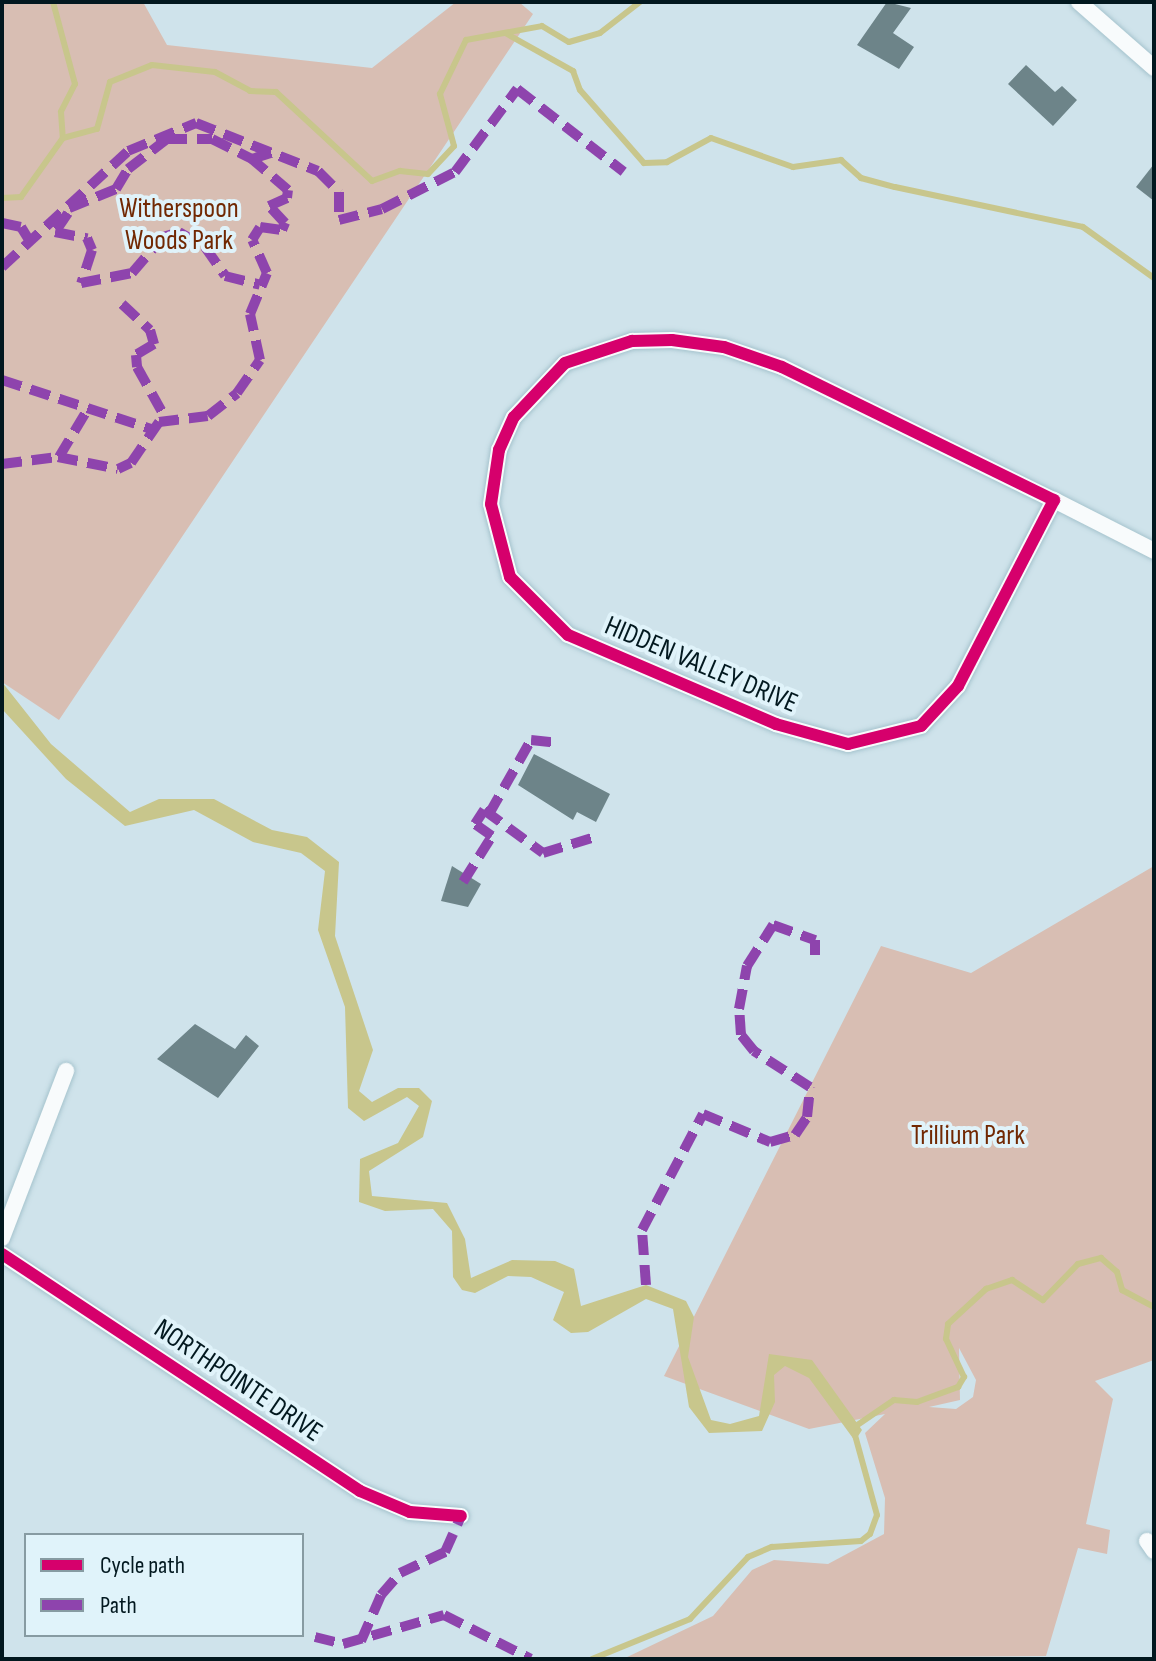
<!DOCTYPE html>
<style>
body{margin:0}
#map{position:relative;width:1156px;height:1661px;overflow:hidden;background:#cfe3eb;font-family:"Sofia Sans Condensed",sans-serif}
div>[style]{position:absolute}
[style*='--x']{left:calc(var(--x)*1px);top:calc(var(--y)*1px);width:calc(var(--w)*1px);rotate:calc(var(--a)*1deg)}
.green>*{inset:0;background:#d8beb3}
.water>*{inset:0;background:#c8c68c}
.stream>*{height:6px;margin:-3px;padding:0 3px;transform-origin:3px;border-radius:3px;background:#c8c68c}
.building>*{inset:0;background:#6d8489}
.roads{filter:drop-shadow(0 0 2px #a5c3cd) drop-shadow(0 0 2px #a5c3cd)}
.minor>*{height:16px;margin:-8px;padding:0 8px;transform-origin:8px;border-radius:8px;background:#f8fbfc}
.quiet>*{height:10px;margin-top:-5px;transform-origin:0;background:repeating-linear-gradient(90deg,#8e44ad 0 20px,transparent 0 30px)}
.cycleway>*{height:12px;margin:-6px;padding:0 6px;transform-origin:6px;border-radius:6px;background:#d6006c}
span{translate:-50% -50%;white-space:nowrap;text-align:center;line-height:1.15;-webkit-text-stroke:8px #e0f3fa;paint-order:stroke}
.park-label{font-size:28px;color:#712802}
.street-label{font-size:28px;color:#02181f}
.frame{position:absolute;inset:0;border:4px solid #02181f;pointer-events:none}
.legend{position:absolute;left:24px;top:1533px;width:280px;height:104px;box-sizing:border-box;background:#e0f3fa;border:2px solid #879ba2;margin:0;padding:10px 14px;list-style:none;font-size:24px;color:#02181f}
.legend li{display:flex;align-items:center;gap:16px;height:40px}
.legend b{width:40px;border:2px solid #879ba2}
</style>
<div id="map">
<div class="green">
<div style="clip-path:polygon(2px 2px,143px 2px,167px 45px,372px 68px,456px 2px,519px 2px,533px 14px,59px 720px,2px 682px)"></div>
<div style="clip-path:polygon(evenodd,1154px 866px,1154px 1360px,1095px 1381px,1113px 1399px,1086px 1524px,1110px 1530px,1107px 1554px,1078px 1548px,1046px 1656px,623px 1659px,713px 1616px,752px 1570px,774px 1560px,828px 1564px,884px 1534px,885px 1498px,865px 1433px,885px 1414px,809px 1429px,664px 1376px,881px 946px,971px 973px,1154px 866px,959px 1348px,976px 1380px,973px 1397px,956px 1409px,929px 1407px,960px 1400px,959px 1348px)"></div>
</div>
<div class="water">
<div style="clip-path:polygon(2px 682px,51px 744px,130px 812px,159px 799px,214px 799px,272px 830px,307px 837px,339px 862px,335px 936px,373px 1050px,359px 1091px,372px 1102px,398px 1088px,419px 1088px,432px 1101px,423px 1137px,369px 1171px,372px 1196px,447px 1203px,465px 1239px,471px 1278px,512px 1260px,555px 1261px,574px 1269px,581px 1306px,646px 1285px,686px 1301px,694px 1317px,688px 1357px,711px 1420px,730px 1424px,759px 1416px,769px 1354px,812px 1360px,862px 1430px,855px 1441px,809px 1378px,785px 1366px,774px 1375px,775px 1402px,762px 1431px,709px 1433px,689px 1407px,673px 1309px,646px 1299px,588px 1332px,571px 1333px,553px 1320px,564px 1292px,531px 1277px,508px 1276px,475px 1293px,462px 1290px,453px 1277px,452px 1231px,433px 1209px,385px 1211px,359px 1202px,360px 1159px,398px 1143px,419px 1106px,407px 1097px,364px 1121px,348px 1108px,345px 1007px,318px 930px,325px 871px,301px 853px,253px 842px,194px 810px,125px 826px,66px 779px,2px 709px)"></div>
</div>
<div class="stream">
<div style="--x:53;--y:2;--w:85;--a:75"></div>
<div style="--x:75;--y:84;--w:31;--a:117"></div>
<div style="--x:61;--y:112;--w:26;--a:86"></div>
<div style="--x:507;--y:34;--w:76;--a:29.3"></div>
<div style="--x:573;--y:71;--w:20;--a:70"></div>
<div style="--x:580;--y:90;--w:97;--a:48.8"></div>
<div style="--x:644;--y:163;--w:23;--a:-2"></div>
<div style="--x:667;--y:162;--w:50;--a:-28.6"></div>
<div style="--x:711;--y:138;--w:87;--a:19.5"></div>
<div style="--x:793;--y:167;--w:49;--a:-8.3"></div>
<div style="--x:841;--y:160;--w:27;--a:42"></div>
<div style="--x:861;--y:178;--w:35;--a:15"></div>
<div style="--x:895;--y:187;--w:192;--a:12"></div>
<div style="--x:1083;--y:227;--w:87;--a:35.7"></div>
<div style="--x:2;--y:198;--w:19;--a:-3"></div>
<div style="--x:21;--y:197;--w:72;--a:-54.6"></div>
<div style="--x:63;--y:138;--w:35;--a:-15"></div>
<div style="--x:97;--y:129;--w:49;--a:-74.5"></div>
<div style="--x:110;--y:82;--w:45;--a:-22"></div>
<div style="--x:152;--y:65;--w:63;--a:6.3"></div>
<div style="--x:215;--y:72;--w:40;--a:28"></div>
<div style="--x:250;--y:91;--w:26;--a:2"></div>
<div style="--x:276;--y:92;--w:131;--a:42.8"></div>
<div style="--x:372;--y:181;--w:30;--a:-20"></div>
<div style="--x:400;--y:171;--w:28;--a:6"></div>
<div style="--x:428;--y:174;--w:38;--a:-47"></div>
<div style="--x:454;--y:146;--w:54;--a:-105.1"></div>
<div style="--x:440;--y:94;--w:60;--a:-64.3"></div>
<div style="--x:466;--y:40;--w:77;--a:-10.4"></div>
<div style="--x:542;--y:26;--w:31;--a:31"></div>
<div style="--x:569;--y:42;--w:32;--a:-16"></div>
<div style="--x:600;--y:33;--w:51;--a:-37.8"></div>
<div style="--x:592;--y:1659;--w:106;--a:-22.2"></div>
<div style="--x:690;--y:1619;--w:85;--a:-46.9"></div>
<div style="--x:748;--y:1557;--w:26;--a:-23"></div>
<div style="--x:772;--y:1547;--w:89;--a:-3.9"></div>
<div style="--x:861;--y:1541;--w:11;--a:-38"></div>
<div style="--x:870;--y:1534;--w:20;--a:-70"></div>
<div style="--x:877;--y:1515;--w:90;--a:-105.4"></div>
<div style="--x:853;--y:1428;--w:50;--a:-34.3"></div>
<div style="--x:894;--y:1400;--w:23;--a:5"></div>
<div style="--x:917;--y:1402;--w:44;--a:-20.1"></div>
<div style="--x:958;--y:1387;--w:12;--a:-59"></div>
<div style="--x:964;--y:1377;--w:42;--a:-115.3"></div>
<div style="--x:946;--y:1339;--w:15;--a:-82"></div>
<div style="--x:948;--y:1324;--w:52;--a:-42.6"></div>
<div style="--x:986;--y:1289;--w:28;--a:-19"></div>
<div style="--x:1012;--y:1280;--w:37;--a:33"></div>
<div style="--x:1043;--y:1300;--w:50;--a:-45.8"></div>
<div style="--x:1078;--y:1264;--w:24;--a:-15"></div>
<div style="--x:1101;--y:1258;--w:21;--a:41"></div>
<div style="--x:1117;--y:1272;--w:19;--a:74"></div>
<div style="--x:1122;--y:1290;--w:36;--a:28"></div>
</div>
<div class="building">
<div style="clip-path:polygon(887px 2px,911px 8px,893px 33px,914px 47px,899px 69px,857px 45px)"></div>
<div style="clip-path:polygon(1026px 65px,1055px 92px,1062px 86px,1077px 100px,1053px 126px,1008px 84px)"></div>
<div style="clip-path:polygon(1154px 164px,1154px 201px,1136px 187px)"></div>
<div style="clip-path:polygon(534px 754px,610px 794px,596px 822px,577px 812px,573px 820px,518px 785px)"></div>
<div style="clip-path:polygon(452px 866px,481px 884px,468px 907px,441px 901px)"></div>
<div style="clip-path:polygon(195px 1024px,235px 1049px,246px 1035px,259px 1046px,218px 1098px,157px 1059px)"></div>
</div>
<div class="roads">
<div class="minor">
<div style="--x:1079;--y:2;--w:100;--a:41.3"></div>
<div style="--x:672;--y:340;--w:52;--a:7.7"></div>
<div style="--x:724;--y:347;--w:61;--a:19"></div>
<div style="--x:782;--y:367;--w:303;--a:26.1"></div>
<div style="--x:1054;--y:500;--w:209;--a:117.3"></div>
<div style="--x:958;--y:686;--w:54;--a:132.8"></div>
<div style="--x:921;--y:726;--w:75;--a:166.1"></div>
<div style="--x:848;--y:744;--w:75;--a:-164.5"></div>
<div style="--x:776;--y:724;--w:226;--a:-156.8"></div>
<div style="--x:568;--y:635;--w:82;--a:-135"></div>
<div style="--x:510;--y:577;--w:75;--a:-104.6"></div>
<div style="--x:491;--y:504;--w:55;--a:-81.6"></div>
<div style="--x:499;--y:450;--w:36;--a:-66"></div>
<div style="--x:514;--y:417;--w:74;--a:-46.6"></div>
<div style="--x:565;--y:363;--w:71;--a:-18.2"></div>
<div style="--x:632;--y:341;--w:40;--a:-1.4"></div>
<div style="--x:1054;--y:500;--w:112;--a:27"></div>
<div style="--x:2;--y:1238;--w:179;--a:-69"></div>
<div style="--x:2;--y:1254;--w:429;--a:33.5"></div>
<div style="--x:360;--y:1491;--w:54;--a:22.8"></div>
<div style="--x:410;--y:1512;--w:51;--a:4.5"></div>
<div style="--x:1147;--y:1541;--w:12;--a:55"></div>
</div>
</div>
<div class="quiet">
<div style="--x:69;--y:208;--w:51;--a:-22"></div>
<div style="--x:116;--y:189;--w:23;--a:-59"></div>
<div style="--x:128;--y:169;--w:49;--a:-37.6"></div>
<div style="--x:167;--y:139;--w:45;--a:0"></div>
<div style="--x:212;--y:139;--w:45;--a:26.6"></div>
<div style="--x:68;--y:213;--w:23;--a:124"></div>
<div style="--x:55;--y:232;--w:33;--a:11"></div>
<div style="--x:87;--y:238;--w:13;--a:67"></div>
<div style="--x:92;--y:250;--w:35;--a:108"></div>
<div style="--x:81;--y:283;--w:52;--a:-11.1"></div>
<div style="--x:132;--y:273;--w:48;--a:-49.3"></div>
<div style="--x:163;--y:237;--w:17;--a:-17"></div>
<div style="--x:179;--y:232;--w:30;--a:30"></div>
<div style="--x:205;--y:247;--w:35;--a:55"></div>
<div style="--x:225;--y:276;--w:36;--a:14"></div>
<div style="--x:2;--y:223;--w:19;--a:12"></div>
<div style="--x:21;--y:227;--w:13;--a:58"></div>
<div style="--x:2;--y:267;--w:171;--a:-42.6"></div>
<div style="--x:128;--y:151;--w:74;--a:-22.4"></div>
<div style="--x:196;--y:123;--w:131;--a:21.5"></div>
<div style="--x:318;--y:171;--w:30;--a:45"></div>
<div style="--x:339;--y:192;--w:28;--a:90"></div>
<div style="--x:339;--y:220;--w:44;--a:-14.3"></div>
<div style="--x:382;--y:209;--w:82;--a:-26.9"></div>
<div style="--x:455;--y:172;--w:104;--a:-53.2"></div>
<div style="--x:517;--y:89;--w:135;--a:37.8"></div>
<div style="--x:122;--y:304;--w:38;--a:43"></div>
<div style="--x:150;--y:330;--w:15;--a:74"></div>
<div style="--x:154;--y:344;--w:21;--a:149"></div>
<div style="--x:136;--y:355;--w:12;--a:85"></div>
<div style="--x:137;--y:367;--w:62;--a:60.9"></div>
<div style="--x:2;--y:380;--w:157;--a:18.2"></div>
<div style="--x:59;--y:457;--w:58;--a:-59"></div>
<div style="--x:2;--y:464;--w:56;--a:-7.1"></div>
<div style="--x:58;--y:457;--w:61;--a:11.3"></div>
<div style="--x:118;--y:469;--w:14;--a:-25"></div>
<div style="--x:131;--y:463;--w:50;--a:-55.7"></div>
<div style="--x:159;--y:422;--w:49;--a:-7"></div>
<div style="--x:208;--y:416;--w:37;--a:-38"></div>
<div style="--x:237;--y:393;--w:40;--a:-55.1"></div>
<div style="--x:260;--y:360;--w:47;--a:-102.3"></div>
<div style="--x:250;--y:314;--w:44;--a:-67.5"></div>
<div style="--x:267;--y:273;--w:36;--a:-114"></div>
<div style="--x:252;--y:240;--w:15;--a:-58"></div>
<div style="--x:260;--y:227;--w:22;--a:8"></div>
<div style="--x:282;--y:230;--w:8;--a:-67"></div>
<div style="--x:285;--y:223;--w:23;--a:-133"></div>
<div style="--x:269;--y:206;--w:20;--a:-24"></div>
<div style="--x:287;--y:198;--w:8;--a:-83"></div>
<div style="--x:288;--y:190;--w:48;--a:-139.3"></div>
<div style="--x:252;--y:159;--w:23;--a:-18"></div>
<div style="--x:489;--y:814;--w:85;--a:-60.4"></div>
<div style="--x:531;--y:740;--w:28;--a:6"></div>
<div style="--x:463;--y:882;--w:54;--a:-57.8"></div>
<div style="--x:492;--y:836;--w:21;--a:-145"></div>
<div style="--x:475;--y:824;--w:17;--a:-57"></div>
<div style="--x:484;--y:810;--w:73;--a:36.1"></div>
<div style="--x:543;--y:853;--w:51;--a:-17"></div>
<div style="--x:646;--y:1285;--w:55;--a:-94.2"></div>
<div style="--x:642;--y:1230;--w:131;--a:-62.3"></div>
<div style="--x:703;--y:1114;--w:73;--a:22.7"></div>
<div style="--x:770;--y:1142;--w:26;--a:-16"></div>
<div style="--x:795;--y:1135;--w:22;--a:-56"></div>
<div style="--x:807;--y:1117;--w:30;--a:-84"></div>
<div style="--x:810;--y:1087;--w:67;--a:-147.3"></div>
<div style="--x:754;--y:1051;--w:21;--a:-129"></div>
<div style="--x:741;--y:1035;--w:26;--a:-94"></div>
<div style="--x:739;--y:1009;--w:44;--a:-79.5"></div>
<div style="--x:747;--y:966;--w:49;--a:-57.6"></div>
<div style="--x:773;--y:925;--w:45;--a:19.7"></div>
<div style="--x:815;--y:940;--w:15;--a:90"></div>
<div style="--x:315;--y:1637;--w:29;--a:14"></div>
<div style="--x:343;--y:1644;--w:105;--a:-16"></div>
<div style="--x:444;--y:1615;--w:97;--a:26.8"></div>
<div style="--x:361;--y:1641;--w:50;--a:-66.5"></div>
<div style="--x:381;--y:1595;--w:29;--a:-49"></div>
<div style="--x:400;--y:1573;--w:50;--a:-25"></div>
<div style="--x:445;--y:1552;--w:39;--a:-66"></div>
</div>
<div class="cycleway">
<div style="--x:672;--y:340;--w:52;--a:7.7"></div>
<div style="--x:724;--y:347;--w:61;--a:19"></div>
<div style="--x:782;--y:367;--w:303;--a:26.1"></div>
<div style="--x:1054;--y:500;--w:209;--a:117.3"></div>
<div style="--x:958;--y:686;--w:54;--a:132.8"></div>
<div style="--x:921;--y:726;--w:75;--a:166.1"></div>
<div style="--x:848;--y:744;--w:75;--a:-164.5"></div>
<div style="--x:776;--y:724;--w:226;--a:-156.8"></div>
<div style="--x:568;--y:635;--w:82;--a:-135"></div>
<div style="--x:510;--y:577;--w:75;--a:-104.6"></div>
<div style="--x:491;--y:504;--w:55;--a:-81.6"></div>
<div style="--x:499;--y:450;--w:36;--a:-66"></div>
<div style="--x:514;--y:417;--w:74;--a:-46.6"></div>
<div style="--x:565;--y:363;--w:71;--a:-18.2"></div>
<div style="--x:632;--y:341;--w:40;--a:-1.4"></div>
<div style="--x:2;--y:1254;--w:429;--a:33.5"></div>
<div style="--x:360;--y:1491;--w:54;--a:22.8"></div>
<div style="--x:410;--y:1512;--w:51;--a:4.5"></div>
</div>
<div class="park-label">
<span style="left:179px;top:225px">Witherspoon<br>Woods Park</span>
<span style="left:968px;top:1136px">Trillium Park</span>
</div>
<div class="street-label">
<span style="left:701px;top:665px;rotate:23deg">HIDDEN VALLEY DRIVE</span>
<span style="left:238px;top:1381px;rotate:34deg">NORTHPOINTE DRIVE</span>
</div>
<div class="frame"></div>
<ul class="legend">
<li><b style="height:10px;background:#d6006c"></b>Cycle path</li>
<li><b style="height:10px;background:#8e44ad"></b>Path</li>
</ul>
</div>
